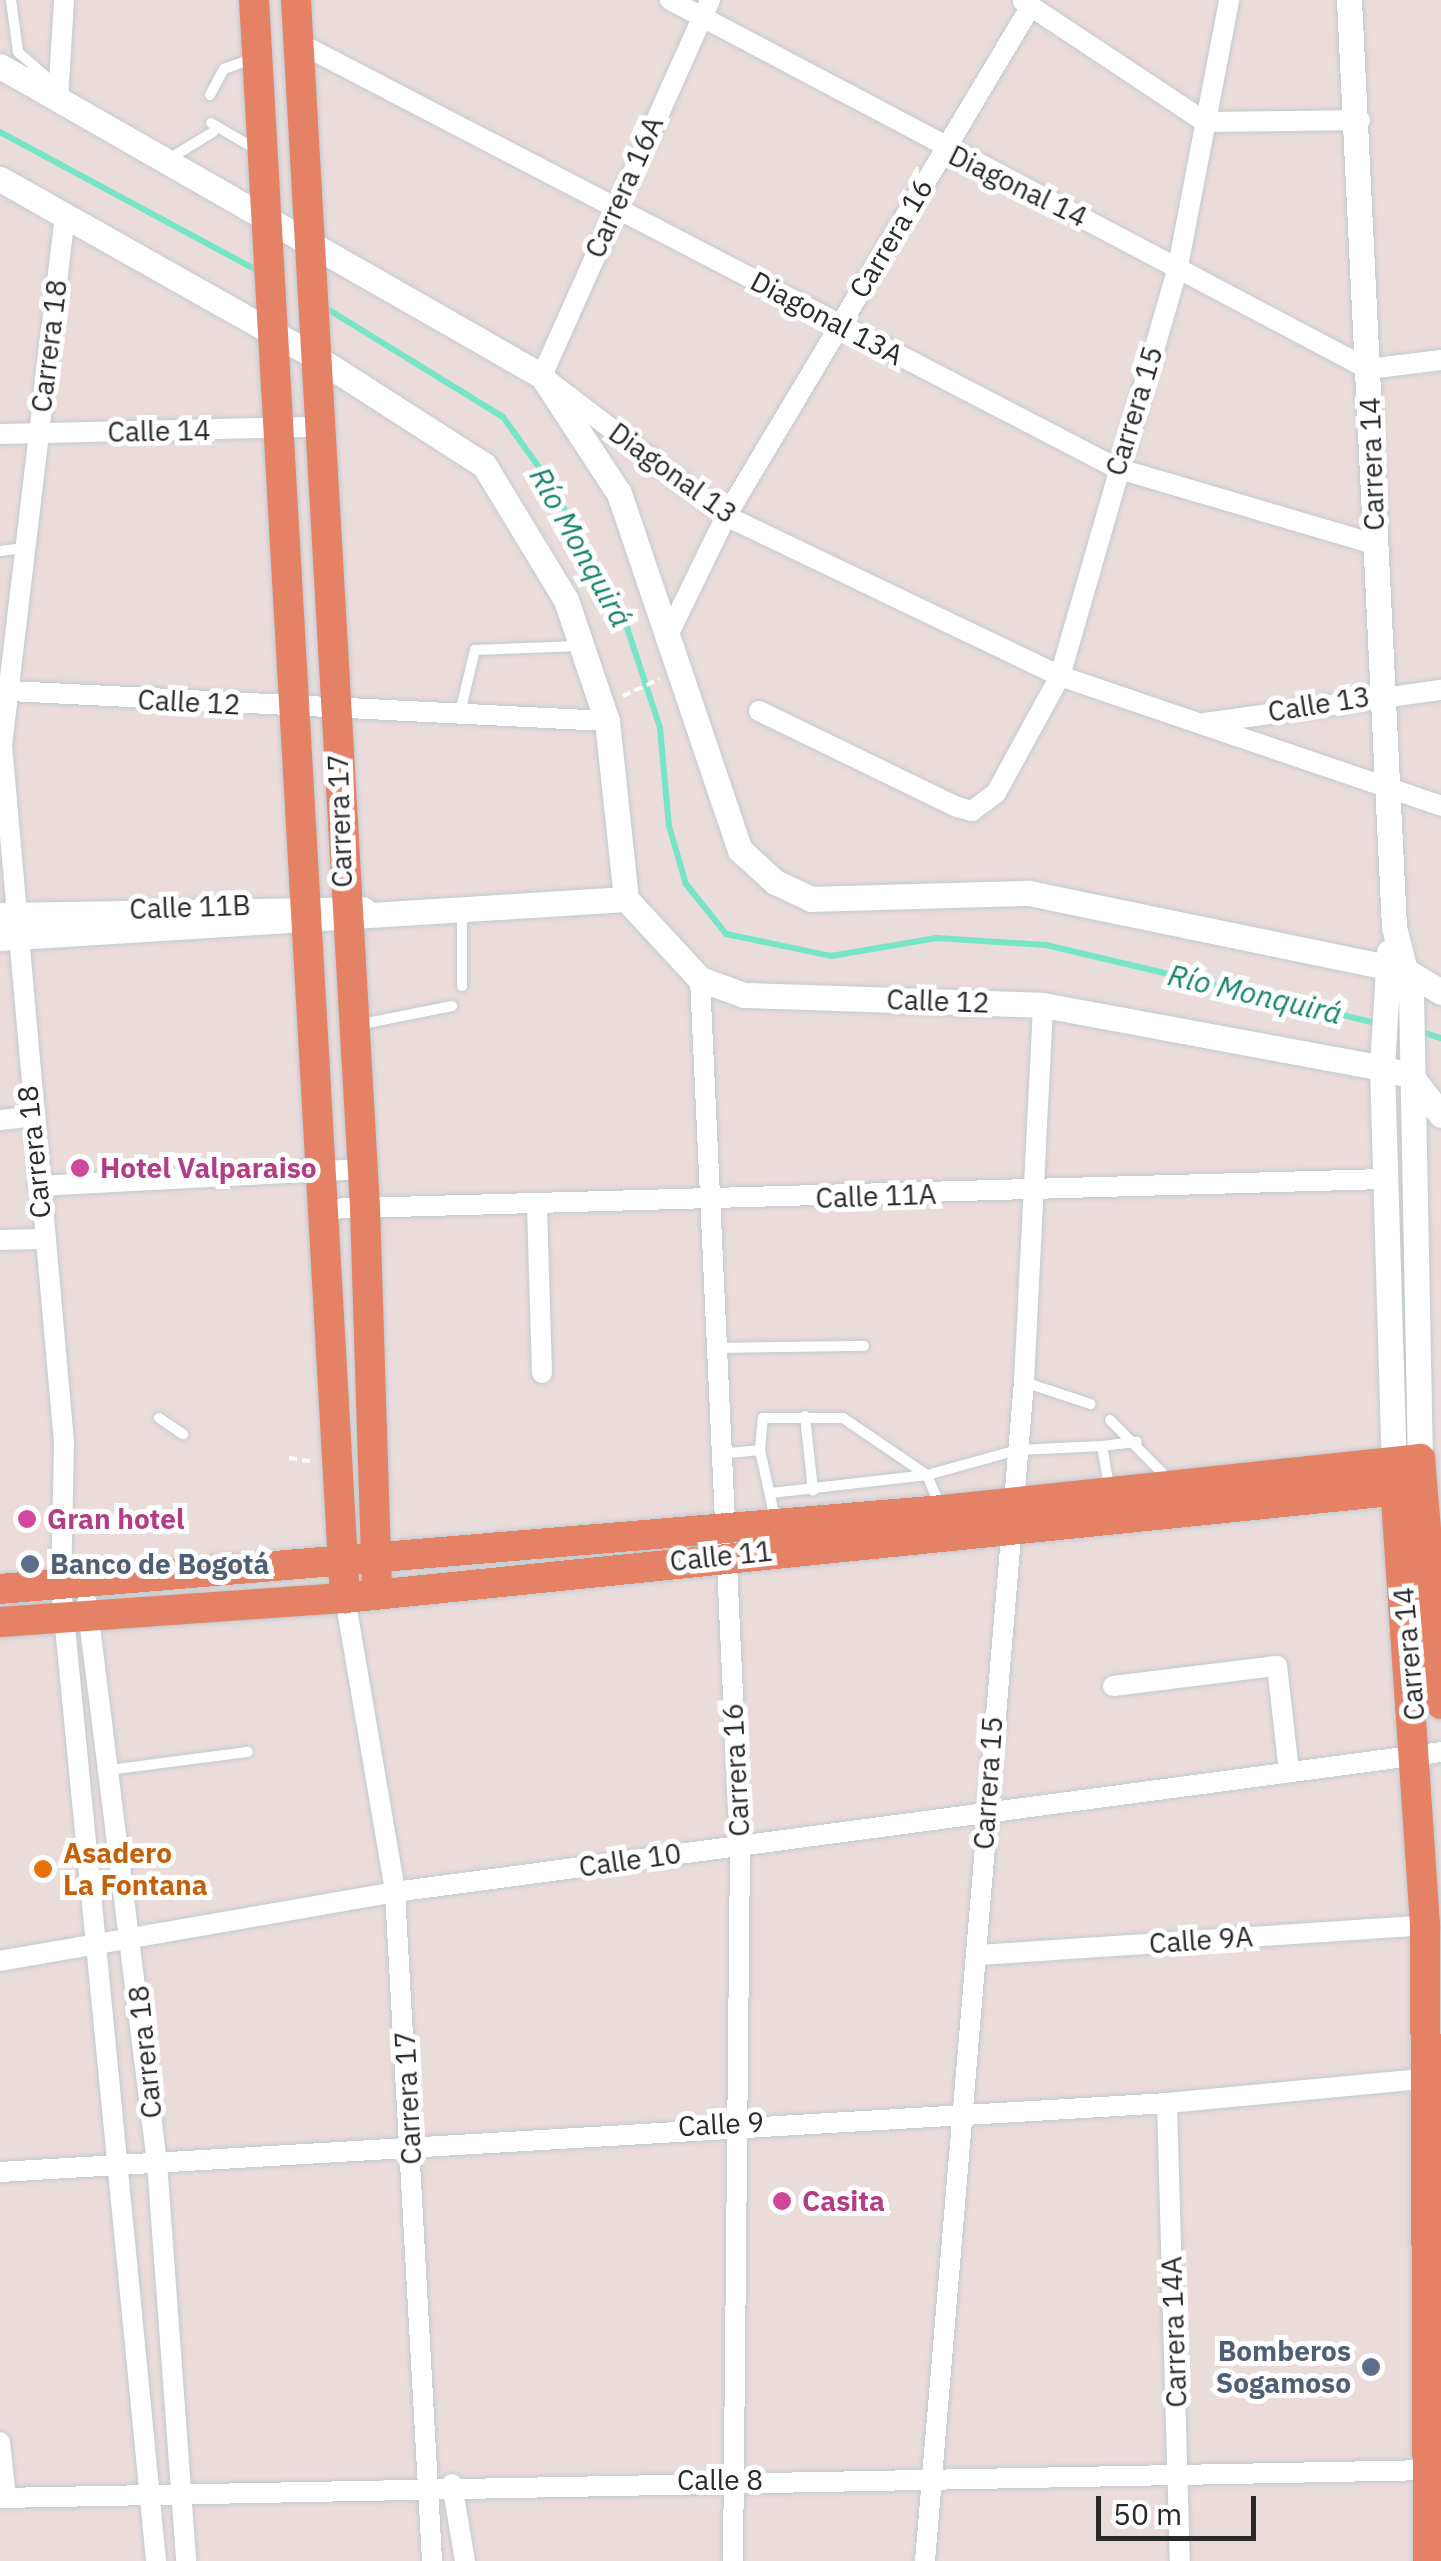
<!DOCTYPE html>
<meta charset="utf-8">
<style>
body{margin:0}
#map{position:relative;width:1441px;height:2561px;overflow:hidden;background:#eadcdb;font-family:"IBM Plex Sans",sans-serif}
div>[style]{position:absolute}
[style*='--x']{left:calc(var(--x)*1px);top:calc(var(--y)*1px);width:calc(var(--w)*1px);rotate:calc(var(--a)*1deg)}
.stream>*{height:6px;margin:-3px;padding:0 3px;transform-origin:3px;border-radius:3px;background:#75e5c6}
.path>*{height:4px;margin-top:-2px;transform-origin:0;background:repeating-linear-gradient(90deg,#fff 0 8px,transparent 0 13px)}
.roads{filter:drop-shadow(0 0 2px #c0cace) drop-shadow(0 0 2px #c0cace)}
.service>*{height:10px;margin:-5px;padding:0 5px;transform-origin:5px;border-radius:5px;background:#fff}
.minor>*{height:20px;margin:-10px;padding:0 10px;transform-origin:10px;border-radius:10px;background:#fff}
.tertiary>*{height:25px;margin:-12.5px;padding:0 12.5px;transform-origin:12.5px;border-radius:12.5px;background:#fff}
.primary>*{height:30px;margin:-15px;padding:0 15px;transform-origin:15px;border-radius:15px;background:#e58265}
.dots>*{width:28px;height:28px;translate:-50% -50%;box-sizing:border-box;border:5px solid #fff;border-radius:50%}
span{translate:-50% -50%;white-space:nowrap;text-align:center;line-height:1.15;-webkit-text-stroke:10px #fff;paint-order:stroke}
.street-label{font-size:28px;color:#292929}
.hotel-label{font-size:28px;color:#b23c85;font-weight:700}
.left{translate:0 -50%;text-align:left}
.service-label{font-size:28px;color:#4e5e75;font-weight:700}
.right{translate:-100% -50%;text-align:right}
.food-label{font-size:28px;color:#c56008;font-weight:700}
.water-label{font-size:30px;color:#16826d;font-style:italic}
.scale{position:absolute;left:1096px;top:2496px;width:160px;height:45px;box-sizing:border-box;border:5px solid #292929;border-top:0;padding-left:12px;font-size:30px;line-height:35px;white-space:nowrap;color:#292929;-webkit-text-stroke:8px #fff;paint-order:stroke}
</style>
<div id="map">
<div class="stream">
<div style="--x:0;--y:132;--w:298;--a:28.3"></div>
<div style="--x:321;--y:305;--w:214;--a:31.6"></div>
<div style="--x:503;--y:417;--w:74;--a:54.4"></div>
<div style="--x:546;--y:477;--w:149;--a:60.2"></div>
<div style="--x:620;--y:606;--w:128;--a:71.8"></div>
<div style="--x:660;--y:728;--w:98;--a:84.8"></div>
<div style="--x:669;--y:826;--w:60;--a:73.7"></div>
<div style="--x:686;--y:884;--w:64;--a:51.3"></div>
<div style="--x:726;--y:934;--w:107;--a:11.8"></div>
<div style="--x:831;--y:956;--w:107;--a:-9.7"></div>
<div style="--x:936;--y:938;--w:110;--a:3.6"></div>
<div style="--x:1046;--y:945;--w:340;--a:13.3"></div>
<div style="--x:1419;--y:1031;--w:23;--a:18"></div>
</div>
<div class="path">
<div style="--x:623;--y:696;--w:40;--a:-25"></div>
<div style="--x:289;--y:1458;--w:24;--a:9"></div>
</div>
<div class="roads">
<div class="service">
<div style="--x:11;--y:0;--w:52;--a:82.3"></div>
<div style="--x:18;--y:52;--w:52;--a:41.1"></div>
<div style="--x:210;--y:95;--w:30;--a:-62"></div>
<div style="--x:224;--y:69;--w:33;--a:-20"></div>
<div style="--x:211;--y:123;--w:56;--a:30.3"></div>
<div style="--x:169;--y:159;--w:52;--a:-31.5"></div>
<div style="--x:0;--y:551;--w:26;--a:-7"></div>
<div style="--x:459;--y:717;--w:69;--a:-76.6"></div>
<div style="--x:475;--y:650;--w:103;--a:-2.2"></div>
<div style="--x:462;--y:912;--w:74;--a:90"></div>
<div style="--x:357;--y:1025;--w:97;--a:-11.3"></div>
<div style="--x:716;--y:1348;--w:148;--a:-0.8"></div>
<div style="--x:1024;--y:1382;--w:70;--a:18.4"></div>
<div style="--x:805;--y:1416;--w:75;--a:83.9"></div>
<div style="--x:159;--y:1418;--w:29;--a:34"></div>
<div style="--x:1110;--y:1420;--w:86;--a:45.5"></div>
<div style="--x:1102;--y:1446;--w:35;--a:-7"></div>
<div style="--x:760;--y:1450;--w:32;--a:-85"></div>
<div style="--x:763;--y:1418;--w:80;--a:0"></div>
<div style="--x:843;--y:1418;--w:102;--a:34.2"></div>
<div style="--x:927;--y:1475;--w:33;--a:67"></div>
<div style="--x:720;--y:1454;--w:40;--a:-5.7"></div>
<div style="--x:760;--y:1450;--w:71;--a:77.7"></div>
<div style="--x:771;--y:1493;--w:157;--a:-6.6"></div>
<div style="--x:927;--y:1475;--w:94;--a:-15.4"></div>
<div style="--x:1018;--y:1450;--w:84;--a:-2.7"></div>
<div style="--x:1102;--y:1446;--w:41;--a:80.1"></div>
<div style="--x:109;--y:1770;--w:140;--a:-7.4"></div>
</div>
<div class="minor">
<div style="--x:670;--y:0;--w:790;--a:27.86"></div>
<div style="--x:1368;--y:369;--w:74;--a:-7"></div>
<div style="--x:710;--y:0;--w:412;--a:114.1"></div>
<div style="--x:542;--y:376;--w:231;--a:37.3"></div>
<div style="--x:726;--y:516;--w:370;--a:25.6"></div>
<div style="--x:1060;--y:676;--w:403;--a:18.8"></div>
<div style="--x:1023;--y:1;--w:219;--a:33.6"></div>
<div style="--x:1205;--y:122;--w:155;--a:-0.7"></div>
<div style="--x:299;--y:43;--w:921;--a:27.48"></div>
<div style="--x:1116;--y:468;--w:270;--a:16.4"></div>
<div style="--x:58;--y:99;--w:99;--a:-86.5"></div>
<div style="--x:65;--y:215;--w:534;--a:96.78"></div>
<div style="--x:2;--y:745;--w:701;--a:84.92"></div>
<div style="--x:64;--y:1443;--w:143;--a:91.2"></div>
<div style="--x:61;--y:1586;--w:980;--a:84.43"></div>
<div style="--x:0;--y:434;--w:318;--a:-1.3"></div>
<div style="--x:670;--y:631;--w:128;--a:-64"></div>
<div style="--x:726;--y:516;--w:594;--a:-59.12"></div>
<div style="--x:10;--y:691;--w:598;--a:2.88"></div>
<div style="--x:759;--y:711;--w:220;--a:25.9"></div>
<div style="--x:957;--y:807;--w:16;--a:15"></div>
<div style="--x:972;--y:811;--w:30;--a:-37"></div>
<div style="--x:996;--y:793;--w:133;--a:-61.3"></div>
<div style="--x:1060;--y:676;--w:427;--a:-73.9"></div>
<div style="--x:1178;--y:266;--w:271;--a:-79.1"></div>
<div style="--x:1205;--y:723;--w:238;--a:-8"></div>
<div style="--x:700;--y:979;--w:868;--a:87.36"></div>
<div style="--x:740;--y:1846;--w:715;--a:90.56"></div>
<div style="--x:0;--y:1120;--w:30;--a:-6"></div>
<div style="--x:38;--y:1186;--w:324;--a:-3"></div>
<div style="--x:537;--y:1206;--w:167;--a:88.3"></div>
<div style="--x:323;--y:1209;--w:1064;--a:-1.62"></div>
<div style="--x:0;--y:1240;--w:42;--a:-1.4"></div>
<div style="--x:345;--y:1598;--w:298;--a:80.3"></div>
<div style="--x:395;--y:1892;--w:670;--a:86.83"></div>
<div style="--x:87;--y:1603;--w:564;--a:82.87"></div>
<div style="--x:157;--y:2163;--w:399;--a:85.8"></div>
<div style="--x:1113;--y:1686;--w:165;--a:-7"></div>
<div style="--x:1277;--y:1666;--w:107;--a:83.5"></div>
<div style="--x:978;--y:1955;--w:448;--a:-3.8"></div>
<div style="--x:0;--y:1961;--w:401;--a:-9.9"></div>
<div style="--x:395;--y:1892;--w:1055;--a:-7.62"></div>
<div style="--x:1167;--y:2103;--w:458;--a:88.4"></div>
<div style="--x:0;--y:2172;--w:1169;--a:-3.38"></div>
<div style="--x:1167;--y:2103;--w:275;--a:-5.4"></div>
<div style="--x:0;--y:2442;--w:56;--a:83.9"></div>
<div style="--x:452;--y:2484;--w:78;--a:80.4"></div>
<div style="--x:0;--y:2498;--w:1437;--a:-1.12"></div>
<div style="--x:925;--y:2561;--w:1183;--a:-85.2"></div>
<div style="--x:1024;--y:1382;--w:377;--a:-87.1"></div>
</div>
<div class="tertiary">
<div style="--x:1349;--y:0;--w:928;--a:87.22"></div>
<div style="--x:1394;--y:927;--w:69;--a:75.8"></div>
<div style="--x:1411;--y:994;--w:465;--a:88.9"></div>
<div style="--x:0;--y:66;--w:624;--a:29.77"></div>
<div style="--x:542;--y:376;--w:140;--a:56.7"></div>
<div style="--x:619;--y:493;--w:377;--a:71.3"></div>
<div style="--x:740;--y:850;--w:47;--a:42.4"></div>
<div style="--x:775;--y:882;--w:40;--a:25"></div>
<div style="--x:811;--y:899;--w:218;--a:-1.6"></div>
<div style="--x:1029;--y:893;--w:385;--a:11.7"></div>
<div style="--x:1406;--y:971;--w:41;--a:31"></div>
<div style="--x:0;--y:179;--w:360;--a:29.4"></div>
<div style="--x:314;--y:356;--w:202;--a:32.7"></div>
<div style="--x:484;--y:465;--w:158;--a:58.7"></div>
<div style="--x:566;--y:600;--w:128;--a:71.3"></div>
<div style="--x:607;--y:721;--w:179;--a:83.9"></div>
<div style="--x:626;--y:899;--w:109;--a:47.2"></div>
<div style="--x:700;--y:979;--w:47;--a:20"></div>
<div style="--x:744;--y:995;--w:299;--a:1.9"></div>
<div style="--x:1043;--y:1005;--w:345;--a:10.5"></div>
<div style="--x:1382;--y:1068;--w:30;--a:15"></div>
<div style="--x:1411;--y:1076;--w:49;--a:52.4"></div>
<div style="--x:0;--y:915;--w:363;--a:-0.9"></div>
<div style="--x:0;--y:938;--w:627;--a:-3.56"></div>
<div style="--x:1389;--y:952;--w:116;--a:93.5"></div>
<div style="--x:1382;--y:1068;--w:395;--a:88.3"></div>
</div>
<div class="primary">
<div style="--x:254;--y:0;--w:1601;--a:86.74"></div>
<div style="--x:296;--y:0;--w:1210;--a:86.73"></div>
<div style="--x:365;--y:1208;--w:386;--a:88.2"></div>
<div style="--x:1394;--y:1470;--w:456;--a:86.1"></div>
<div style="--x:1425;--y:1925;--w:636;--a:89.73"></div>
<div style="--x:0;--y:1589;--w:945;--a:-4.79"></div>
<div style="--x:942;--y:1510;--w:481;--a:-6.1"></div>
<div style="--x:1420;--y:1459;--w:246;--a:85.1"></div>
<div style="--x:0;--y:1622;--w:346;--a:-4"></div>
<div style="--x:345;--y:1598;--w:1081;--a:-5.84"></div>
</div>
</div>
<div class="dots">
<div style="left:80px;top:1168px;background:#d1479c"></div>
<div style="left:27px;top:1519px;background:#d1479c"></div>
<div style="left:30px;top:1564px;background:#5c6f8a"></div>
<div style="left:43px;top:1869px;background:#e8710a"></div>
<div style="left:782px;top:2201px;background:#d1479c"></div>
<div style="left:1371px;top:2367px;background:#5c6f8a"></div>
</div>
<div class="street-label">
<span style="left:1018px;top:186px;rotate:26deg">Diagonal 14</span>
<span style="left:624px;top:187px;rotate:-66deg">Carrera 16A</span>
<span style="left:891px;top:238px;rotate:-59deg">Carrera 16</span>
<span style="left:827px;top:318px;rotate:28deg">Diagonal 13A</span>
<span style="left:49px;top:346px;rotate:-83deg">Carrera 18</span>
<span style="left:1134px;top:411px;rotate:-73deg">Carrera 15</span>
<span style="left:159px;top:431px;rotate:-1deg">Calle 14</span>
<span style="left:1372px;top:464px;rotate:-92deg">Carrera 14</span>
<span style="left:673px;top:473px;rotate:36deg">Diagonal 13</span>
<span style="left:189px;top:702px;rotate:3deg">Calle 12</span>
<span style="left:1319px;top:704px;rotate:-9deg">Calle 13</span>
<span style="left:340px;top:821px;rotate:-92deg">Carrera 17</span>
<span style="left:190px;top:907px;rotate:-2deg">Calle 11B</span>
<span style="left:938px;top:1001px;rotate:2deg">Calle 12</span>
<span style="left:34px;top:1152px;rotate:-96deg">Carrera 18</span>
<span style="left:876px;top:1196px;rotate:-2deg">Calle 11A</span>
<span style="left:721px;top:1556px;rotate:-6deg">Calle 11</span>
<span style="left:1409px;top:1654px;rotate:-95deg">Carrera 14</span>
<span style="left:736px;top:1770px;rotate:-93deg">Carrera 16</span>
<span style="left:988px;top:1783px;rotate:-86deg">Carrera 15</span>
<span style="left:630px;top:1860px;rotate:-8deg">Calle 10</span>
<span style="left:1201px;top:1940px;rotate:-4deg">Calle 9A</span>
<span style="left:145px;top:2052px;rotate:-96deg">Carrera 18</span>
<span style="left:408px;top:2098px;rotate:-93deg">Carrera 17</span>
<span style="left:721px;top:2124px;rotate:-3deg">Calle 9</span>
<span style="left:1174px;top:2332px;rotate:-92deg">Carrera 14A</span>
<span style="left:720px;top:2480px">Calle 8</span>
</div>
<div class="hotel-label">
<span class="left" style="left:100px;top:1168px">Hotel Valparaiso</span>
<span class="left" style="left:47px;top:1519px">Gran hotel</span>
<span class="left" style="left:802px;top:2201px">Casita</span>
</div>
<div class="service-label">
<span class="left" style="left:50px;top:1564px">Banco de Bogotá</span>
<span class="right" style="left:1351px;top:2367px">Bomberos<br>Sogamoso</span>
</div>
<div class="food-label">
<span class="left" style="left:63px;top:1869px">Asadero<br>La Fontana</span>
</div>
<div class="water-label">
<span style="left:581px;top:547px;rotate:61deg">Río Monquirá</span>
<span style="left:1255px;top:994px;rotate:13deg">Río Monquirá</span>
</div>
<div class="scale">50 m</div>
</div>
